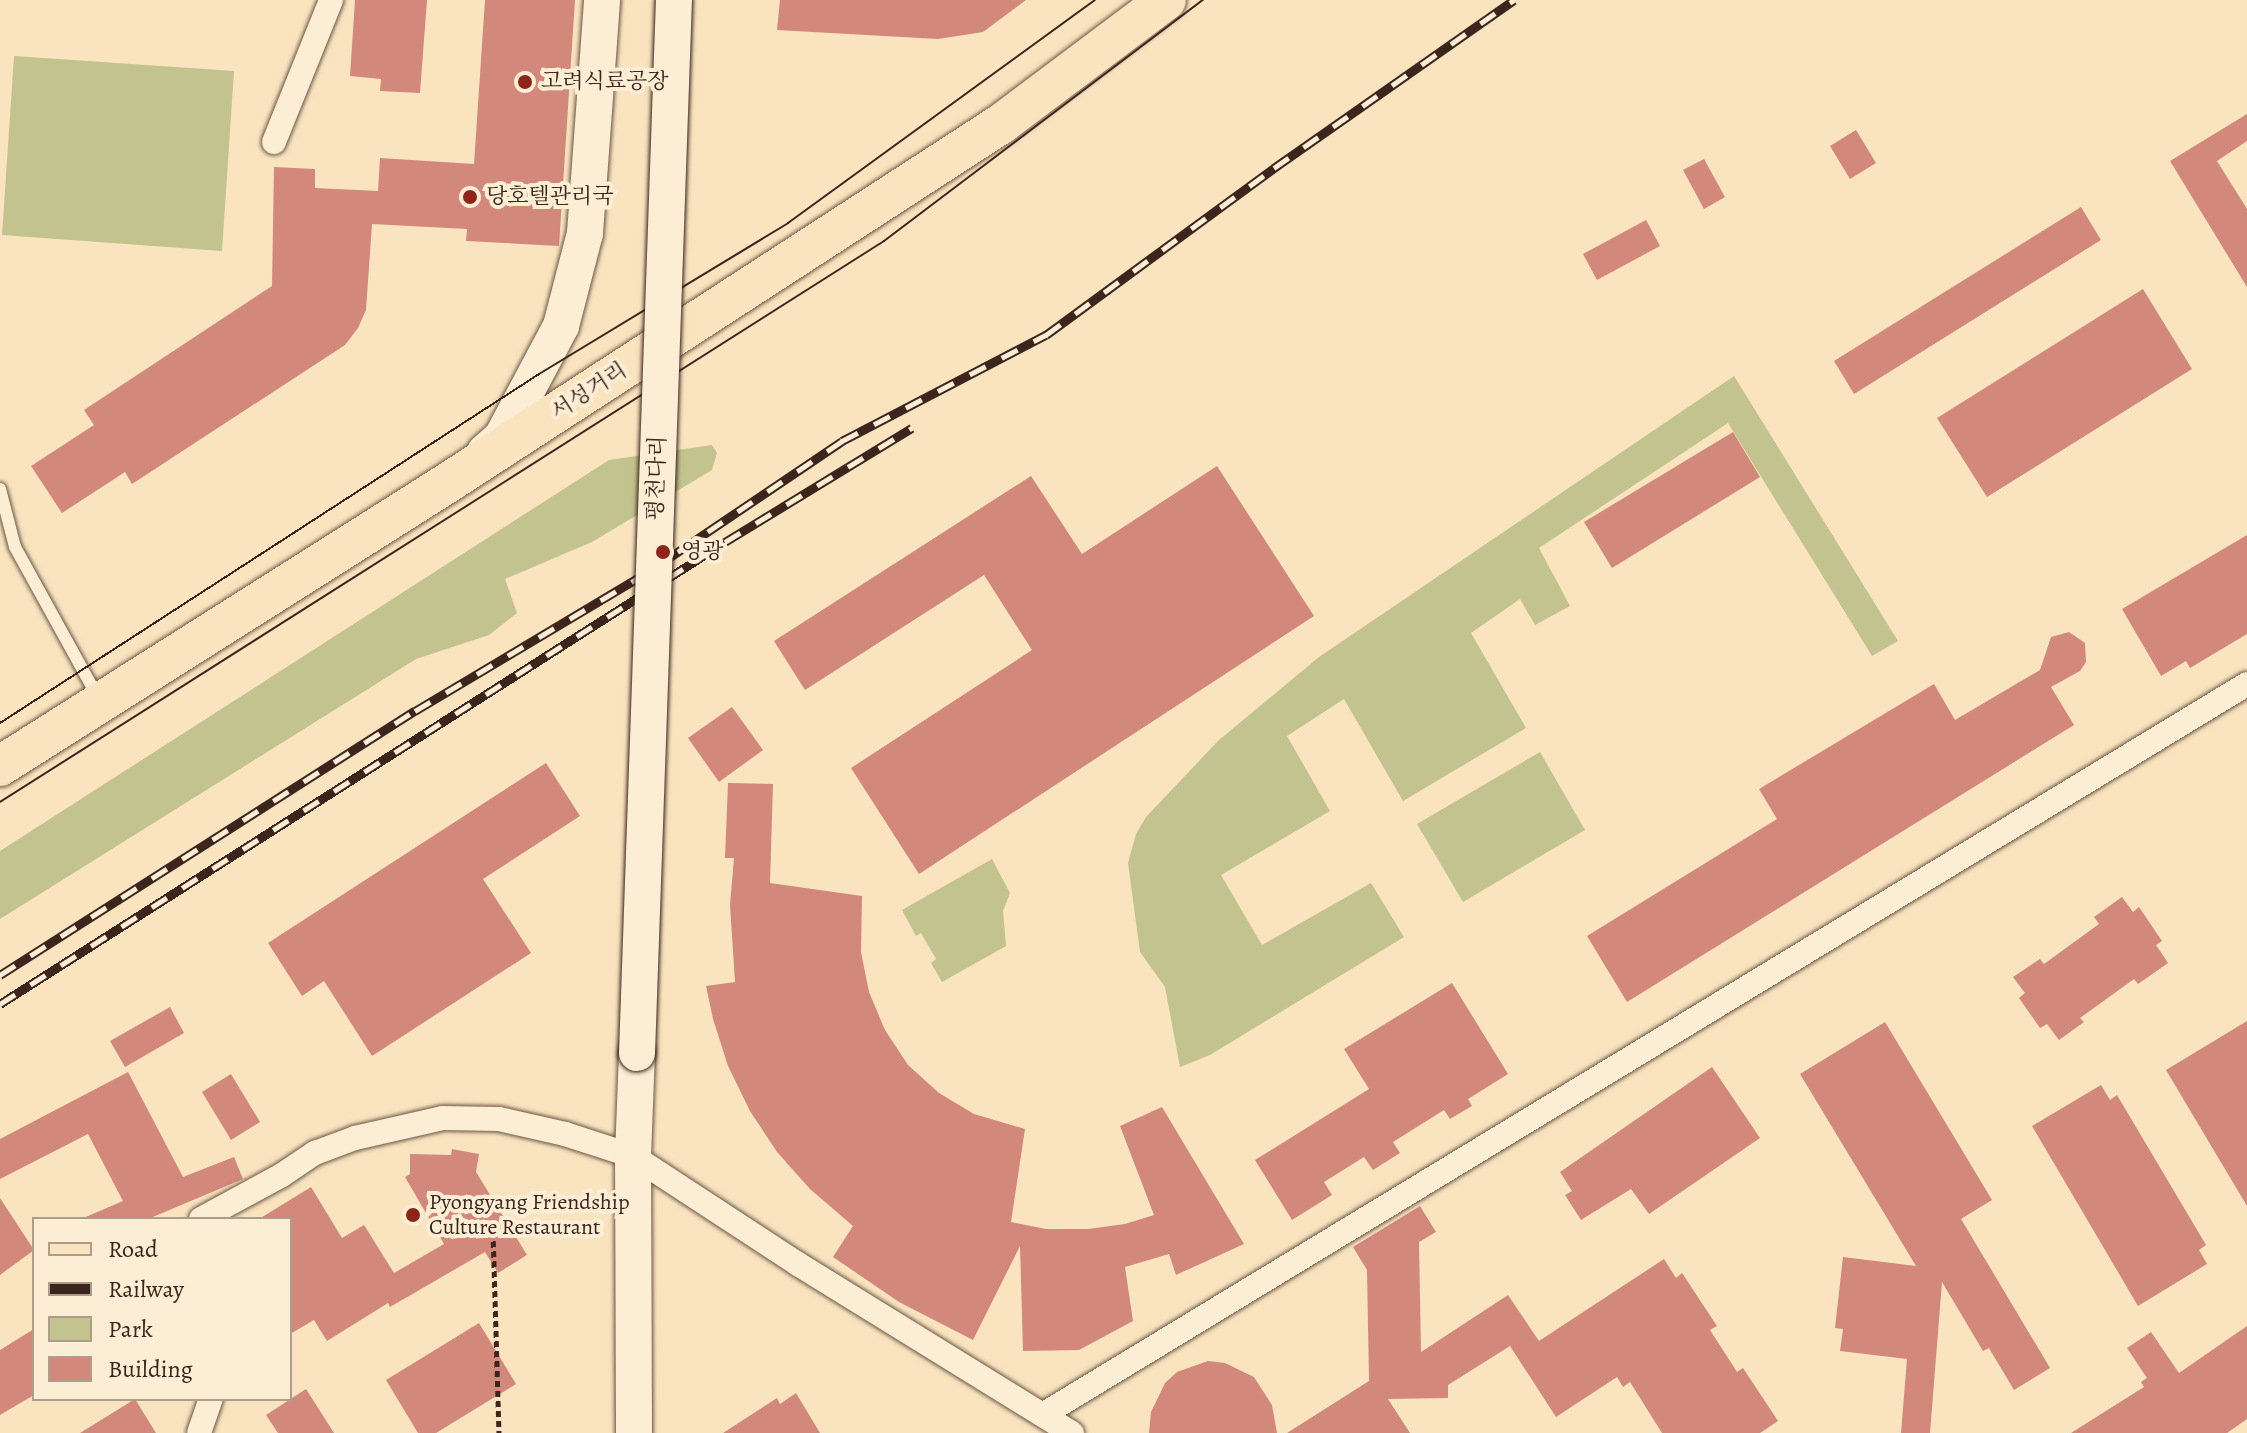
<!DOCTYPE html>
<meta charset="utf-8">
<style>
body{margin:0}
#map{position:relative;width:2247px;height:1433px;overflow:hidden;background:#fae4bf;font-family:Alegreya,"Noto Serif KR",serif}
div>[style]{position:absolute}
[style*='--x']{left:calc(var(--x)*1px);top:calc(var(--y)*1px);width:calc(var(--w)*1px);rotate:calc(var(--a)*1deg)}
.green>*{inset:0;background:#c2c38f}
.building>*{inset:0;background:#d2887b}
.path>*{height:5px;margin-top:-2.5px;transform-origin:0;background:repeating-linear-gradient(90deg,#3b251c 0 6px,transparent 0 10px)}
.roads{filter:drop-shadow(0 0 2px #6b5545) drop-shadow(0 0 2px #6b5545)}
.lane>*{height:12px;margin:-6px;padding:0 6px;transform-origin:6px;border-radius:6px;background:#fcedd5}
.street>*{height:24px;margin:-12px;padding:0 12px;transform-origin:12px;border-radius:12px;background:#fcedd5}
.secondary>*{height:36px;margin:-18px;padding:0 18px;transform-origin:18px;border-radius:18px;background:#fcedd5}
.primary>*{height:40px;margin:-20px;padding:0 20px;transform-origin:20px;border-radius:20px;background:#fae4bf}
.tram>*{height:2px;margin:-1px;padding:0 1px;transform-origin:1px;border-radius:1px;background:#3b251c}
.rail>*{height:9px;margin-top:-4.5px;transform-origin:0;background:repeating-linear-gradient(90deg,#fcedd5 0 18px,#3b251c 0 36px);box-sizing:border-box;border-block:2px solid #3b251c}
.bridges{filter:drop-shadow(0 0 2px #3b251c) drop-shadow(0 0 2px #3b251c)}
.secondary-bridge>*{height:36px;margin:-18px;padding:0 18px;transform-origin:18px;border-radius:18px;background:#fcedd5}
.dots>*{width:22px;height:22px;translate:-50% -50%;box-sizing:border-box;border:4px solid #fcedd5;border-radius:50%}
span{translate:-50% -50%;white-space:nowrap;text-align:center;line-height:1.15;-webkit-text-stroke:8px #fcedd5;paint-order:stroke}
.poi-label{font-size:22px;color:#3b251c}
.left{translate:0 -50%;text-align:left}
.street-label{font-size:22px;color:#3b251c}
.legend{position:absolute;left:32px;top:1217px;width:260px;height:184px;box-sizing:border-box;background:#fcedd5;border:2px solid #af9d8b;margin:0;padding:10px 14px;list-style:none;font-size:24px;color:#3b251c}
.legend li{display:flex;align-items:center;gap:16px;height:40px}
.legend b{width:40px;border:2px solid #af9d8b}
</style>
<div id="map">
<div class="green">
<div style="clip-path:polygon(14px 56px,234px 71px,222px 251px,2px 235px)"></div>
<div style="clip-path:polygon(1734px 376px,1898px 641px,1872px 656px,1728px 423px,1539px 548px,1570px 606px,1535px 625px,1520px 599px,1471px 633px,1526px 728px,1403px 801px,1344px 699px,1287px 736px,1330px 811px,1221px 875px,1262px 945px,1371px 883px,1404px 937px,1210px 1055px,1180px 1067px,1165px 987px,1140px 952px,1128px 863px,1136px 834px,1146px 817px,1219px 740px,1319px 657px)"></div>
<div style="clip-path:polygon(712px 445px,717px 453px,712px 470px,592px 542px,505px 579px,517px 613px,489px 635px,416px 659px,0 919px,0 851px,609px 460px)"></div>
<div style="clip-path:polygon(1540px 752px,1585px 830px,1463px 902px,1417px 824px)"></div>
<div style="clip-path:polygon(992px 859px,1010px 893px,1003px 911px,1006px 946px,942px 982px,931px 963px,936px 959px,921px 933px,916px 936px,902px 910px)"></div>
</div>
<div class="building">
<div style="clip-path:polygon(355px 0,427px 0,420px 93px,380px 91px,381px 79px,350px 76px)"></div>
<div style="clip-path:polygon(485px 0,575px 0,559px 246px,466px 241px,467px 229px,372px 224px,366px 310px,358px 328px,345px 345px,132px 484px,125px 472px,62px 513px,31px 466px,94px 425px,84px 410px,272px 286px,274px 167px,315px 169px,315px 188px,378px 191px,380px 158px,474px 164px)"></div>
<div style="clip-path:polygon(780px 0,1026px 0,983px 32px,938px 39px,777px 30px)"></div>
<div style="clip-path:polygon(2247px 114px,2247px 141px,2217px 161px,2247px 209px,2247px 287px,2170px 161px)"></div>
<div style="clip-path:polygon(1856px 130px,1876px 163px,1850px 179px,1830px 146px)"></div>
<div style="clip-path:polygon(1704px 159px,1725px 197px,1704px 209px,1683px 170px)"></div>
<div style="clip-path:polygon(2081px 207px,2101px 240px,1854px 394px,1834px 361px)"></div>
<div style="clip-path:polygon(1646px 220px,1660px 246px,1597px 280px,1583px 254px)"></div>
<div style="clip-path:polygon(2143px 289px,2192px 369px,1987px 497px,1937px 418px)"></div>
<div style="clip-path:polygon(1733px 432px,1760px 477px,1612px 568px,1584px 522px)"></div>
<div style="clip-path:polygon(1217px 466px,1314px 616px,919px 874px,851px 768px,1032px 650px,984px 575px,805px 690px,774px 641px,1031px 476px,1082px 554px)"></div>
<div style="clip-path:polygon(2247px 535px,2247px 634px,2190px 668px,2186px 661px,2161px 676px,2122px 609px)"></div>
<div style="clip-path:polygon(2069px 632px,2085px 643px,2086px 662px,2080px 671px,2051px 687px,2074px 725px,1627px 1002px,1587px 936px,1777px 819px,1759px 789px,1934px 684px,1955px 720px,2040px 670px,2051px 637px)"></div>
<div style="clip-path:polygon(732px 707px,763px 750px,719px 782px,688px 738px)"></div>
<div style="clip-path:polygon(546px 763px,580px 816px,483px 879px,531px 953px,372px 1056px,324px 981px,302px 996px,268px 943px)"></div>
<div style="clip-path:polygon(728px 783px,773px 784px,770px 883px,862px 896px,861px 952px,869px 992px,885px 1030px,908px 1065px,939px 1093px,974px 1114px,1025px 1129px,1011px 1222px,1046px 1229px,1088px 1229px,1125px 1224px,1154px 1215px,1120px 1126px,1162px 1107px,1244px 1244px,1176px 1275px,1169px 1254px,1125px 1267px,1133px 1321px,1079px 1350px,1023px 1351px,1020px 1246px,973px 1340px,899px 1302px,833px 1257px,853px 1226px,810px 1189px,777px 1152px,750px 1111px,728px 1066px,713px 1019px,706px 986px,735px 982px,730px 905px,734px 858px,725px 858px)"></div>
<div style="clip-path:polygon(2122px 897px,2133px 912px,2139px 907px,2162px 941px,2156px 945px,2168px 963px,2138px 984px,2134px 979px,2080px 1018px,2084px 1022px,2059px 1040px,2047px 1024px,2040px 1028px,2019px 998px,2025px 993px,2013px 977px,2040px 959px,2044px 964px,2099px 924px,2094px 917px)"></div>
<div style="clip-path:polygon(1452px 983px,1508px 1074px,1468px 1099px,1472px 1106px,1450px 1119px,1444px 1110px,1393px 1142px,1400px 1153px,1373px 1170px,1364px 1157px,1324px 1182px,1332px 1195px,1292px 1220px,1255px 1160px,1369px 1089px,1344px 1049px)"></div>
<div style="clip-path:polygon(170px 1007px,184px 1033px,125px 1067px,110px 1041px)"></div>
<div style="clip-path:polygon(2247px 1021px,2247px 1206px,2166px 1070px)"></div>
<div style="clip-path:polygon(1885px 1022px,1992px 1200px,1961px 1219px,2050px 1368px,2014px 1390px,1989px 1348px,1983px 1351px,1942px 1282px,1930px 1433px,1901px 1433px,1907px 1359px,1840px 1351px,1843px 1329px,1835px 1328px,1843px 1257px,1916px 1266px,1800px 1074px)"></div>
<div style="clip-path:polygon(1712px 1067px,1760px 1138px,1649px 1214px,1631px 1189px,1581px 1220px,1565px 1195px,1572px 1191px,1560px 1172px)"></div>
<div style="clip-path:polygon(128px 1072px,183px 1177px,234px 1157px,243px 1179px,148px 1219px,81px 1219px,123px 1201px,88px 1134px,0 1179px,0 1139px)"></div>
<div style="clip-path:polygon(231px 1074px,260px 1122px,231px 1140px,202px 1092px)"></div>
<div style="clip-path:polygon(2101px 1085px,2110px 1100px,2117px 1095px,2206px 1245px,2199px 1250px,2207px 1264px,2138px 1306px,2032px 1126px)"></div>
<div style="clip-path:polygon(452px 1149px,479px 1154px,476px 1172px,527px 1255px,498px 1273px,485px 1252px,390px 1307px,388px 1303px,327px 1341px,314px 1320px,290px 1334px,290px 1219px,259px 1219px,311px 1187px,342px 1238px,364px 1225px,394px 1273px,444px 1244px,405px 1177px,410px 1174px,410px 1154px,451px 1155px)"></div>
<div style="clip-path:polygon(0 1198px,34px 1250px,0 1275px)"></div>
<div style="clip-path:polygon(1420px 1206px,1436px 1232px,1419px 1242px,1421px 1352px,1508px 1295px,1539px 1341px,1664px 1259px,1676px 1278px,1682px 1273px,1717px 1326px,1710px 1330px,1737px 1372px,1743px 1368px,1778px 1421px,1760px 1433px,1662px 1433px,1630px 1382px,1623px 1387px,1617px 1377px,1556px 1417px,1510px 1346px,1448px 1385px,1448px 1398px,1388px 1399px,1410px 1433px,1287px 1433px,1369px 1381px,1367px 1270px,1353px 1247px)"></div>
<div style="clip-path:polygon(479px 1323px,516px 1384px,436px 1433px,418px 1433px,386px 1380px)"></div>
<div style="clip-path:polygon(2247px 1326px,2247px 1419px,2227px 1433px,2071px 1433px,2144px 1387px,2141px 1382px,2147px 1378px,2127px 1348px,2151px 1332px,2179px 1373px)"></div>
<div style="clip-path:polygon(34px 1329px,34px 1395px,0 1415px,0 1350px)"></div>
<div style="clip-path:polygon(1208px 1361px,1225px 1363px,1254px 1377px,1272px 1405px,1277px 1433px,1149px 1433px,1151px 1412px,1165px 1383px,1177px 1372px)"></div>
<div style="clip-path:polygon(306px 1389px,334px 1433px,278px 1433px,266px 1415px)"></div>
<div style="clip-path:polygon(796px 1393px,820px 1433px,723px 1433px,777px 1398px,780px 1404px)"></div>
<div style="clip-path:polygon(135px 1399px,156px 1433px,80px 1433px)"></div>
</div>
<div class="path">
<div style="--x:493;--y:1231;--w:202;--a:88.3"></div>
</div>
<div class="roads">
<div class="lane">
<div style="--x:0;--y:489;--w:60;--a:75.5"></div>
<div style="--x:15;--y:547;--w:174;--a:61.1"></div>
</div>
<div class="street">
<div style="--x:274;--y:142;--w:153;--a:-68.1"></div>
<div style="--x:201;--y:1219;--w:92;--a:-28.5"></div>
<div style="--x:282;--y:1175;--w:40;--a:-34"></div>
<div style="--x:315;--y:1153;--w:43;--a:-20.6"></div>
<div style="--x:355;--y:1138;--w:90;--a:-12.8"></div>
<div style="--x:443;--y:1118;--w:56;--a:1"></div>
<div style="--x:499;--y:1119;--w:68;--a:12.8"></div>
<div style="--x:565;--y:1134;--w:71;--a:17.9"></div>
<div style="--x:633;--y:1156;--w:197;--a:33.2"></div>
<div style="--x:798;--y:1264;--w:322;--a:31.7"></div>
<div style="--x:1044;--y:1414;--w:1407;--a:-31.25"></div>
<div style="--x:199;--y:1433;--w:36;--a:-71"></div>
</div>
<div class="secondary">
<div style="--x:485;--y:452;--w:23;--a:-41"></div>
<div style="--x:502;--y:437;--w:126;--a:-62"></div>
<div style="--x:561;--y:326;--w:96;--a:-75.5"></div>
<div style="--x:585;--y:233;--w:234;--a:-85.8"></div>
<div style="--x:634;--y:1433;--w:277;--a:-90.2"></div>
<div style="--x:633;--y:1156;--w:103;--a:-87.8"></div>
</div>
<div class="primary">
<div style="--x:0;--y:766;--w:531;--a:-32.31"></div>
<div style="--x:449;--y:482;--w:658;--a:-32.97"></div>
<div style="--x:1001;--y:124;--w:206;--a:-36.9"></div>
</div>
</div>
<div class="tram">
<div style="--x:0;--y:723;--w:642;--a:-32.92"></div>
<div style="--x:539;--y:374;--w:291;--a:-31.2"></div>
<div style="--x:788;--y:223;--w:379;--a:-36"></div>
<div style="--x:0;--y:802;--w:1047;--a:-32.4"></div>
<div style="--x:884;--y:241;--w:400;--a:-37.1"></div>
</div>
<div class="rail">
<div style="--x:0;--y:975;--w:492;--a:-32.5"></div>
<div style="--x:415;--y:711;--w:271;--a:-30.8"></div>
<div style="--x:648;--y:572;--w:234;--a:-34"></div>
<div style="--x:842;--y:441;--w:230;--a:-27.5"></div>
<div style="--x:1046;--y:335;--w:283;--a:-36.2"></div>
<div style="--x:1274;--y:168;--w:293;--a:-35"></div>
<div style="--x:0;--y:1004;--w:860;--a:-32.51"></div>
<div style="--x:725;--y:542;--w:219;--a:-31.4"></div>
</div>
<div class="bridges">
<div class="secondary-bridge">
<div style="--x:637;--y:1053;--w:1054;--a:-87.99"></div>
</div>
</div>
<div class="dots">
<div style="left:525px;top:82px;background:#8f2418"></div>
<div style="left:470px;top:197px;background:#8f2418"></div>
<div style="left:663px;top:552px;background:#8f2418"></div>
<div style="left:413px;top:1215px;background:#8f2418"></div>
</div>
<div class="poi-label">
<span class="left" style="left:541px;top:82px">고려식료공장</span>
<span class="left" style="left:486px;top:197px">당호텔관리국</span>
<span class="left" style="left:681px;top:552px">영광</span>
<span class="left" style="left:429px;top:1215px">Pyongyang Friendship<br>Culture Restaurant</span>
</div>
<div class="street-label">
<span style="left:589px;top:391px;rotate:-33deg">서성거리</span>
<span style="left:657px;top:478px;rotate:-88deg">평천다리</span>
</div>
<ul class="legend">
<li><b style="height:10px;background:#fae4bf"></b>Road</li>
<li><b style="height:10px;background:#3b251c"></b>Railway</li>
<li><b style="height:22px;background:#c2c38f"></b>Park</li>
<li><b style="height:22px;background:#d2887b"></b>Building</li>
</ul>
</div>
